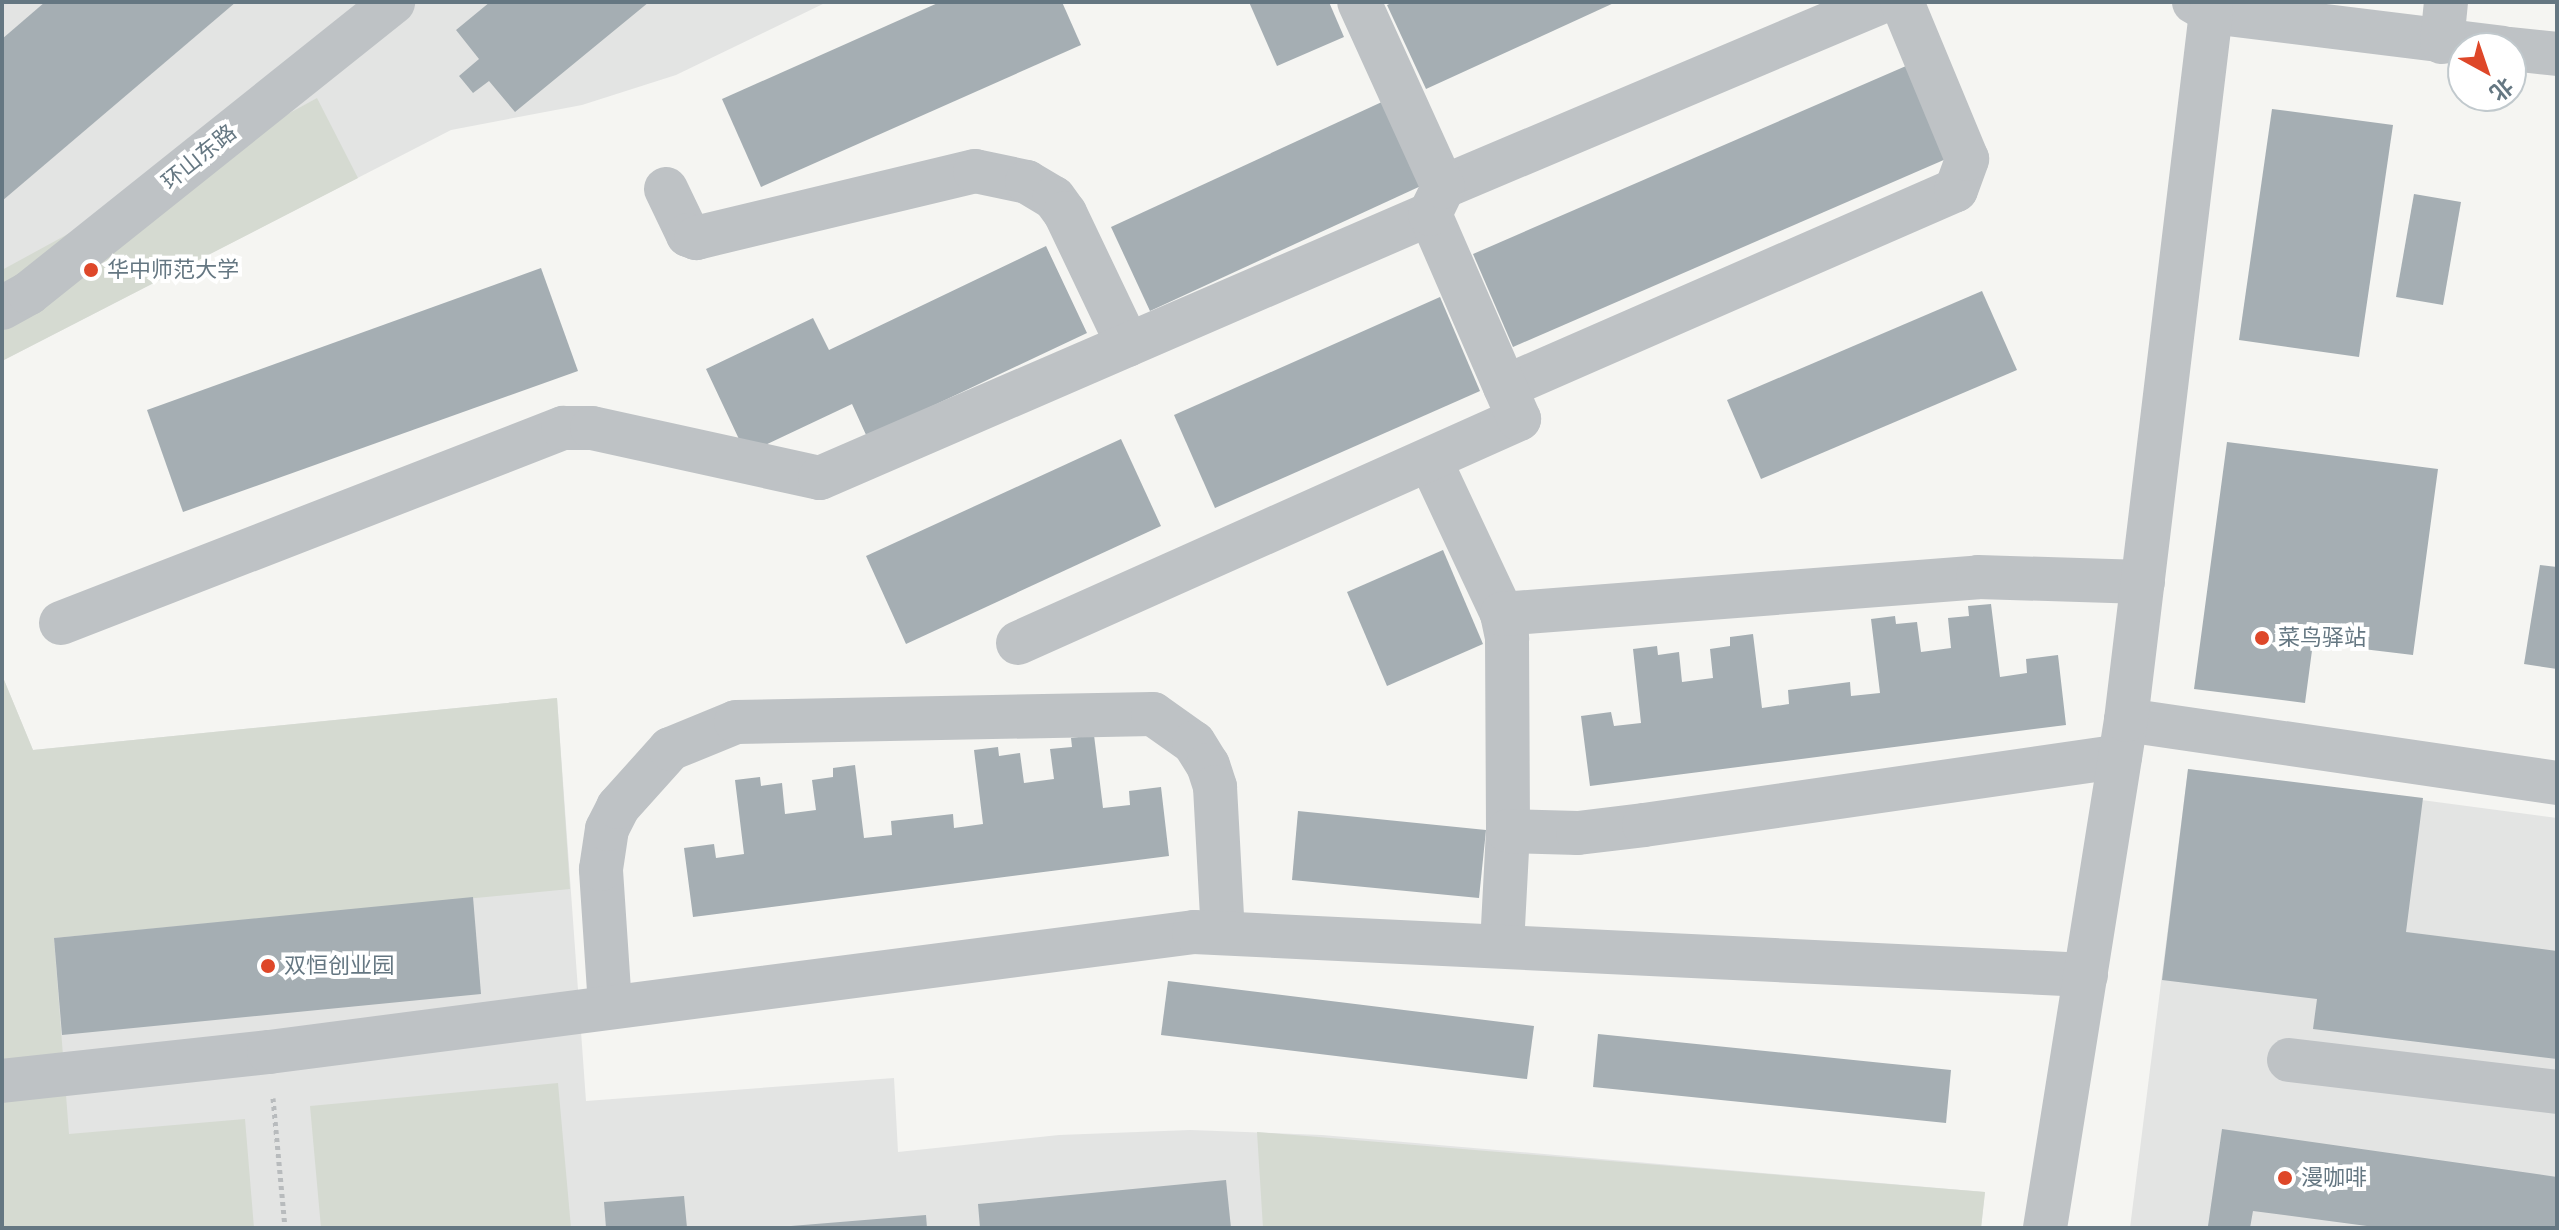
<!DOCTYPE html>
<meta charset="utf-8">
<style>
body{margin:0}
#map{position:relative;width:2559px;height:1230px;overflow:hidden;background:#f5f5f2;font-family:"Fira Sans","Noto Sans SC",sans-serif}
div>[style]{position:absolute}
[style*='--x']{left:calc(var(--x)*1px);top:calc(var(--y)*1px);width:calc(var(--w)*1px);rotate:calc(var(--a)*1deg)}
.built>*{inset:0;background:#e3e4e3}
.green>*{inset:0;background:#d5dad1}
.building>*{inset:0;background:#a5aeb3}
.path>*{height:5px;margin-top:-2.5px;transform-origin:0;background:repeating-linear-gradient(90deg,#b8bbbd 0 4px,transparent 0 8px)}
.minor>*{height:44px;margin:-22px;padding:0 22px;transform-origin:22px;border-radius:22px;background:#bec2c5}
.dots>*{width:22px;height:22px;translate:-50% -50%;box-sizing:border-box;border:4px solid #fff;border-radius:50%}
span{translate:-50% -50%;white-space:nowrap;text-align:center;line-height:1.15;-webkit-text-stroke:8px #fff;paint-order:stroke}
.street-label{font-size:22px;color:#657782}
.poi-label{font-size:22px;color:#657782}
.left{translate:0 -50%;text-align:left}
.frame{position:absolute;inset:0;border:4px solid #657782;pointer-events:none}
.north{position:absolute;left:2447px;top:32px;width:80px;height:80px;box-sizing:border-box;background:#fff;border:2px solid #c1c9cd;border-radius:50%;rotate:140deg;font-size:22px;font-weight:700;line-height:32px;text-align:center;color:#657782}
.north::after{content:'';display:block;margin:auto;width:28px;height:36px;background:#de4729;clip-path:polygon(50% 0,100% 100%,50% 72%,0 100%)}
</style>
<div id="map">
<div class="built">
<div style="clip-path:polygon(2px 2px,827px 2px,676px 75px,582px 105px,451px 130px,2px 361px)"></div>
<div style="clip-path:polygon(2px 675px,33px 750px,557px 698px,586px 1101px,894px 1078px,898px 1152px,1059px 1135px,1190px 1130px,1322px 1135px,1985px 1192px,1981px 1228px,2px 1228px)"></div>
<div style="clip-path:polygon(2188px 769px,2557px 818px,2557px 1228px,2130px 1228px)"></div>
</div>
<div class="green">
<div style="clip-path:polygon(317px 98px,358px 178px,2px 361px,2px 270px)"></div>
<div style="clip-path:polygon(2px 675px,33px 750px,557px 698px,570px 889px,54px 938px,69px 1134px,245px 1119px,254px 1228px,2px 1228px)"></div>
<div style="clip-path:polygon(558px 1083px,571px 1228px,321px 1228px,310px 1106px)"></div>
<div style="clip-path:polygon(1257px 1132px,1985px 1192px,1981px 1228px,1263px 1228px)"></div>
</div>
<div class="building">
<div style="clip-path:polygon(45px 2px,236px 2px,2px 201px,2px 39px)"></div>
<div style="clip-path:polygon(490px 2px,649px 2px,515px 112px,489px 81px,473px 93px,459px 76px,479px 59px,456px 30px)"></div>
<div style="clip-path:polygon(940px 2px,1062px 2px,1081px 45px,761px 187px,722px 99px)"></div>
<div style="clip-path:polygon(1249px 2px,1329px 2px,1344px 37px,1277px 66px)"></div>
<div style="clip-path:polygon(1394px 2px,1616px 2px,1426px 89px,1387px 5px)"></div>
<div style="clip-path:polygon(1906px 66px,1946px 159px,1513px 347px,1473px 254px)"></div>
<div style="clip-path:polygon(1384px 101px,1423px 185px,1150px 311px,1111px 227px)"></div>
<div style="clip-path:polygon(2272px 109px,2393px 125px,2359px 357px,2239px 340px)"></div>
<div style="clip-path:polygon(2414px 194px,2461px 202px,2443px 305px,2396px 297px)"></div>
<div style="clip-path:polygon(1046px 246px,1087px 333px,867px 437px,852px 404px,746px 454px,706px 369px,813px 318px,829px 350px)"></div>
<div style="clip-path:polygon(541px 268px,578px 371px,183px 512px,147px 410px)"></div>
<div style="clip-path:polygon(1982px 291px,2017px 370px,1761px 479px,1727px 400px)"></div>
<div style="clip-path:polygon(1440px 297px,1480px 391px,1215px 508px,1174px 415px)"></div>
<div style="clip-path:polygon(1121px 439px,1161px 526px,906px 644px,866px 556px)"></div>
<div style="clip-path:polygon(2227px 442px,2438px 469px,2413px 655px,2313px 643px,2305px 703px,2194px 689px)"></div>
<div style="clip-path:polygon(1443px 550px,1483px 644px,1387px 686px,1347px 592px)"></div>
<div style="clip-path:polygon(2540px 565px,2557px 567px,2557px 669px,2524px 664px)"></div>
<div style="clip-path:polygon(1991px 604px,2000px 677px,2027px 673px,2026px 659px,2058px 655px,2066px 725px,1590px 786px,1581px 716px,1611px 712px,1614px 726px,1641px 723px,1633px 649px,1657px 646px,1658px 655px,1679px 652px,1682px 682px,1713px 678px,1710px 649px,1730px 646px,1730px 637px,1753px 634px,1762px 708px,1789px 704px,1788px 690px,1850px 682px,1851px 696px,1880px 693px,1871px 619px,1895px 616px,1896px 624px,1917px 622px,1921px 652px,1951px 648px,1948px 618px,1969px 616px,1968px 606px)"></div>
<div style="clip-path:polygon(1094px 735px,1103px 808px,1130px 805px,1129px 791px,1161px 787px,1169px 856px,693px 917px,684px 848px,714px 844px,716px 858px,744px 854px,735px 780px,760px 777px,761px 786px,782px 783px,785px 814px,816px 810px,812px 780px,833px 777px,833px 768px,855px 765px,864px 838px,892px 835px,891px 821px,953px 814px,954px 828px,983px 824px,974px 750px,998px 747px,999px 756px,1020px 753px,1024px 783px,1054px 779px,1050px 749px,1072px 747px,1071px 738px)"></div>
<div style="clip-path:polygon(2188px 769px,2423px 798px,2406px 932px,2557px 951px,2557px 1059px,2313px 1029px,2317px 999px,2162px 980px)"></div>
<div style="clip-path:polygon(1298px 811px,1486px 830px,1479px 898px,1292px 880px)"></div>
<div style="clip-path:polygon(473px 897px,481px 994px,62px 1035px,54px 938px)"></div>
<div style="clip-path:polygon(1168px 981px,1534px 1026px,1527px 1079px,1161px 1035px)"></div>
<div style="clip-path:polygon(1598px 1034px,1951px 1070px,1946px 1123px,1593px 1087px)"></div>
<div style="clip-path:polygon(2222px 1129px,2557px 1177px,2557px 1228px,2382px 1228px,2253px 1211px,2250px 1228px,2208px 1226px)"></div>
<div style="clip-path:polygon(1226px 1180px,1231px 1228px,980px 1228px,978px 1204px)"></div>
<div style="clip-path:polygon(684px 1196px,687px 1228px,606px 1228px,604px 1202px)"></div>
<div style="clip-path:polygon(926px 1215px,927px 1228px,791px 1228px,791px 1226px)"></div>
</div>
<div class="path">
<div style="--x:273;--y:1098;--w:131;--a:84.7"></div>
</div>
<div class="minor">
<div style="--x:2194;--y:2;--w:20;--a:30"></div>
<div style="--x:2211;--y:12;--w:294;--a:7"></div>
<div style="--x:2442;--y:42;--w:40;--a:-84.3"></div>
<div style="--x:2511;--y:49;--w:46;--a:6.2"></div>
<div style="--x:1443;--y:187;--w:475;--a:-22.9"></div>
<div style="--x:666;--y:189;--w:51;--a:64.4"></div>
<div style="--x:688;--y:235;--w:9;--a:21"></div>
<div style="--x:696;--y:238;--w:287;--a:-13.5"></div>
<div style="--x:975;--y:171;--w:53;--a:11.9"></div>
<div style="--x:1027;--y:182;--w:31;--a:31"></div>
<div style="--x:1054;--y:198;--w:19;--a:54"></div>
<div style="--x:1065;--y:213;--w:146;--a:64.5"></div>
<div style="--x:2;--y:308;--w:31;--a:-29"></div>
<div style="--x:29;--y:293;--w:466;--a:-38.6"></div>
<div style="--x:1505;--y:387;--w:492;--a:-23.6"></div>
<div style="--x:1956;--y:190;--w:33;--a:-70"></div>
<div style="--x:1967;--y:159;--w:170;--a:-112.5"></div>
<div style="--x:1430;--y:460;--w:170;--a:64.9"></div>
<div style="--x:1502;--y:614;--w:25;--a:78"></div>
<div style="--x:1507;--y:638;--w:193;--a:89.7"></div>
<div style="--x:1508;--y:831;--w:115;--a:93"></div>
<div style="--x:1502;--y:614;--w:477;--a:-4.4"></div>
<div style="--x:1978;--y:577;--w:165;--a:1.7"></div>
<div style="--x:61;--y:623;--w:539;--a:-21.23"></div>
<div style="--x:563;--y:428;--w:29;--a:0"></div>
<div style="--x:592;--y:428;--w:233;--a:12.4"></div>
<div style="--x:820;--y:478;--w:665;--a:-23.4"></div>
<div style="--x:1018;--y:643;--w:549;--a:-24.09"></div>
<div style="--x:1519;--y:419;--w:223;--a:-113.5"></div>
<div style="--x:1430;--y:214;--w:30;--a:-64"></div>
<div style="--x:1443;--y:187;--w:203;--a:-114.4"></div>
<div style="--x:2126;--y:720;--w:436;--a:8.3"></div>
<div style="--x:1508;--y:831;--w:70;--a:1.6"></div>
<div style="--x:1578;--y:833;--w:66;--a:-6.9"></div>
<div style="--x:1644;--y:825;--w:481;--a:-8.2"></div>
<div style="--x:610;--y:1006;--w:137;--a:-93.8"></div>
<div style="--x:601;--y:869;--w:40;--a:-81.5"></div>
<div style="--x:607;--y:829;--w:25;--a:-63"></div>
<div style="--x:618;--y:807;--w:78;--a:-48.1"></div>
<div style="--x:670;--y:749;--w:71;--a:-22.2"></div>
<div style="--x:736;--y:722;--w:417;--a:-1.1"></div>
<div style="--x:1153;--y:714;--w:50;--a:35.3"></div>
<div style="--x:1194;--y:743;--w:26;--a:58"></div>
<div style="--x:1208;--y:765;--w:23;--a:72"></div>
<div style="--x:1215;--y:787;--w:146;--a:86.9"></div>
<div style="--x:2289;--y:1060;--w:270;--a:6.8"></div>
<div style="--x:2;--y:1081;--w:269;--a:-6.2"></div>
<div style="--x:269;--y:1052;--w:933;--a:-7.39"></div>
<div style="--x:1194;--y:932;--w:893;--a:2.76"></div>
<div style="--x:2045;--y:1228;--w:514;--a:-80.94"></div>
<div style="--x:2126;--y:720;--w:713;--a:-83.15"></div>
</div>
<div class="dots">
<div style="left:91px;top:270px;background:#de4729"></div>
<div style="left:2262px;top:638px;background:#de4729"></div>
<div style="left:268px;top:966px;background:#de4729"></div>
<div style="left:2285px;top:1178px;background:#de4729"></div>
</div>
<div class="street-label">
<span style="left:199px;top:157px;rotate:-39deg">环山东路</span>
</div>
<div class="poi-label">
<span class="left" style="left:107px;top:270px">华中师范大学</span>
<span class="left" style="left:2278px;top:638px">菜鸟驿站</span>
<span class="left" style="left:284px;top:966px">双恒创业园</span>
<span class="left" style="left:2301px;top:1178px">漫咖啡</span>
</div>
<div class="frame"></div>
<div class="north">北</div>
</div>
